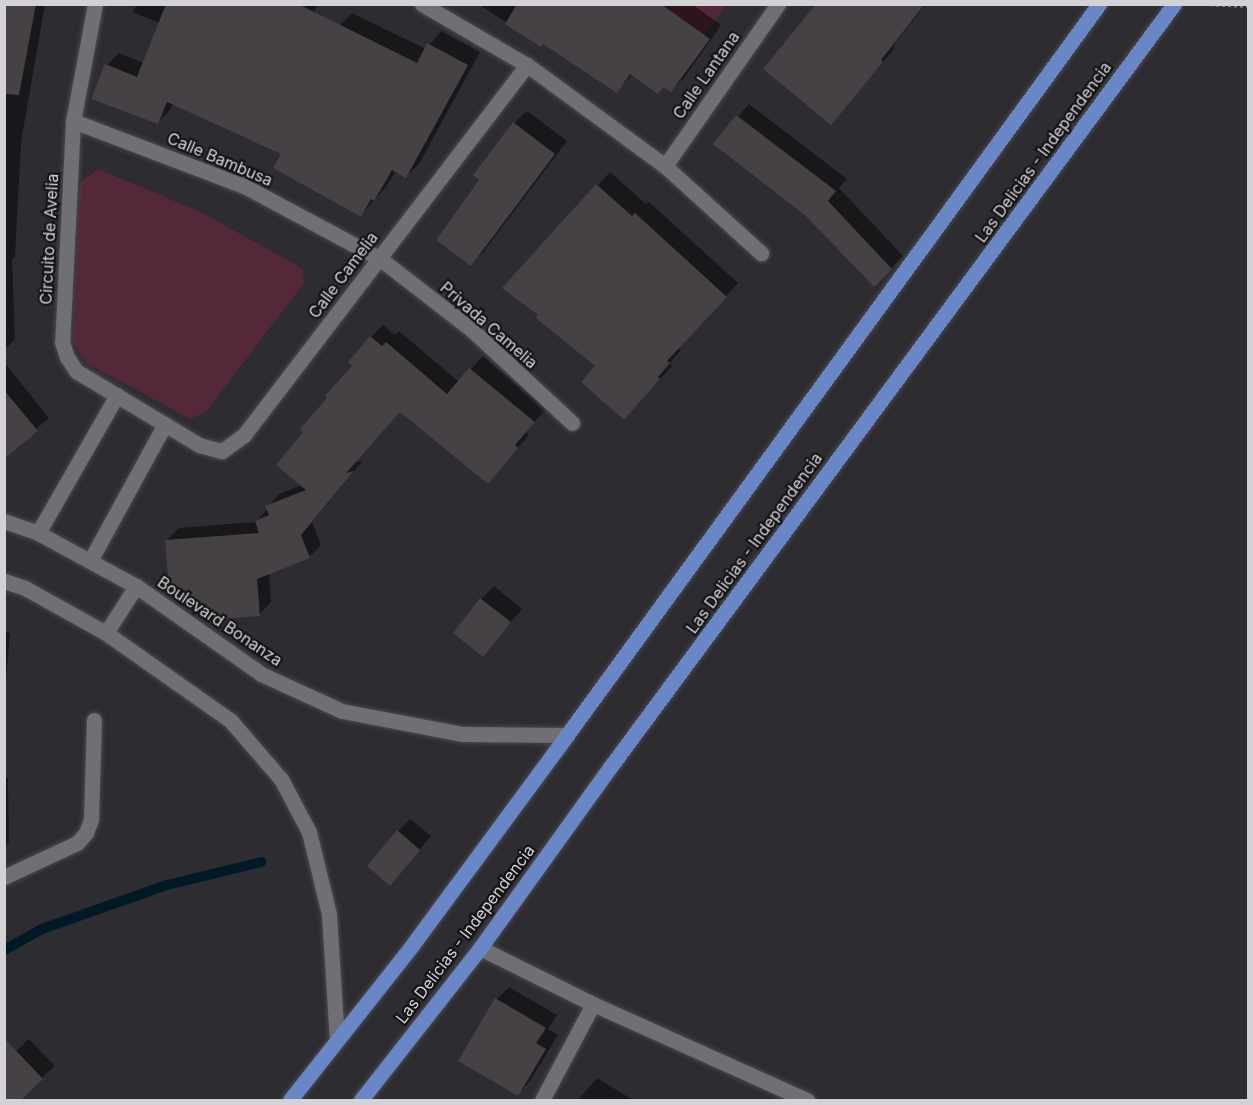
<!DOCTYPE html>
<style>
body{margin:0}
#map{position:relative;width:1253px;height:1105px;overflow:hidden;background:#2d2c31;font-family:Inter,sans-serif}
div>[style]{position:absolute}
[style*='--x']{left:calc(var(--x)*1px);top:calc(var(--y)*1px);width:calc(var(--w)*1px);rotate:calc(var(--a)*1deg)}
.green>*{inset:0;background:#542838}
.shadow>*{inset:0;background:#0007}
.stream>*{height:10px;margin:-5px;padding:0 5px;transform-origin:5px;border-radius:5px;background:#001927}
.building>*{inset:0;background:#454145}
.path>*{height:4px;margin-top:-2px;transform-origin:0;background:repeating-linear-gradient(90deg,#818085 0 3px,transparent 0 6px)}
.roads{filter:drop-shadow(0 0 2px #4a494e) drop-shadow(0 0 2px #4a494e)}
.minor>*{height:15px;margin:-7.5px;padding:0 7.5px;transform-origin:7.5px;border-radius:7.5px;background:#716f76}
.major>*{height:15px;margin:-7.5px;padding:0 7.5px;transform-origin:7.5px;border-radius:7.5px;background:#6986c6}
span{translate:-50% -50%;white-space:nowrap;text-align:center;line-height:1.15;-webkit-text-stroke:4.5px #151517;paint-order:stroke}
.street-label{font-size:16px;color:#d3d2d6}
.frame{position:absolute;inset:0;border:6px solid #d3d2d6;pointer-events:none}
</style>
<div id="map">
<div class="green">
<div style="clip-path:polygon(656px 5px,726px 5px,703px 37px)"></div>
<div style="clip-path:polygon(98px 169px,203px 213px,303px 269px,304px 283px,206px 412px,190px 419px,86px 363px,73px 342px,80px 182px)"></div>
</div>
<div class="shadow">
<div style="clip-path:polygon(4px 4px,45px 4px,21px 142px,15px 257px,12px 259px,15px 339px,4px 350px)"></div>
<div style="clip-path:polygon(137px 4px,318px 4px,303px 35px,339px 26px,352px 13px,426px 49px,441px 31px,480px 52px,419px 164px,406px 176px,396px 171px,386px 187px,361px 215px,283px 154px,173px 103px,170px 110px,157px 123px,107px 65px,119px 53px,144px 63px,160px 23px,133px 12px)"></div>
<div style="clip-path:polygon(478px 4px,692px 4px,721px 25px,684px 78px,671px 90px,632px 74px,617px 91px,544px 42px,541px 45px)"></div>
<div style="clip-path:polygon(818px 4px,926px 4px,893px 46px,895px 48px,831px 123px)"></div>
<div style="clip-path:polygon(749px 104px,847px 179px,839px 188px,903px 256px,874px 285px,807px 215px,715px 144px)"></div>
<div style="clip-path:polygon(527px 111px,567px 141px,484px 251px,471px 264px,481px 180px,514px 123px)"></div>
<div style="clip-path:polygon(610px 172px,646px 204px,649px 202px,738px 283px,678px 348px,681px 350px,669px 364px,672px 366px,636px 405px,541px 314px,504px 287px)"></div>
<div style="clip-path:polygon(383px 325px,395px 335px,399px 331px,459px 382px,483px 356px,546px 409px,526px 432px,529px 435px,488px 482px,401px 410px,354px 463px,363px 461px,312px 522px,321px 545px,309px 557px,269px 573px,271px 602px,259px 615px,167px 540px,179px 528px,256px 522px,279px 494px,302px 485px,354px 366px,371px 337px)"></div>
<div style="clip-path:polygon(4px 362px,49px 418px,4px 456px)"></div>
<div style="clip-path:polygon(494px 586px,522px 609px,483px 655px,481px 599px)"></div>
<div style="clip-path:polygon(4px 632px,10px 633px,4px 702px)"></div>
<div style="clip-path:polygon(4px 778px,8px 778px,9px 842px,4px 847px)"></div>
<div style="clip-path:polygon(410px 819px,431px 836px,402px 871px,398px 831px)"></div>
<div style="clip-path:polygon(509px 987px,557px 1015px,548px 1029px,558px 1035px,530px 1081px,518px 1094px,497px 999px)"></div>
<div style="clip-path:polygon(29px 1039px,55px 1066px,42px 1078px,4px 1062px)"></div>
<div style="clip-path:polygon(597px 1078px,633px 1100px,578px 1100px)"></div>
</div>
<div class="stream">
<div style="--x:4;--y:950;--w:43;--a:-28.9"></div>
<div style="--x:42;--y:929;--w:133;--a:-19.4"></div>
<div style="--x:167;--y:885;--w:97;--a:-13.7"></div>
</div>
<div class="building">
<div style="clip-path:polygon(4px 4px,36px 4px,19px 95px,4px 94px)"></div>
<div style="clip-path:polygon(166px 4px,298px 4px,417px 63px,427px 43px,468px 65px,406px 178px,392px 170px,374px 201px,371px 199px,361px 217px,273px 168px,281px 154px,167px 102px,158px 124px,91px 99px,105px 64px,137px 77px)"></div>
<div style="clip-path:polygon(517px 4px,661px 4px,710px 39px,671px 92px,663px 87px,658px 94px,630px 74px,617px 93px,543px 44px,541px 47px,505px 24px)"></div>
<div style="clip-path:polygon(816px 4px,925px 4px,881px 60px,883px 62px,831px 125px,763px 69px)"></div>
<div style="clip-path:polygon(736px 115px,836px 191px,828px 201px,892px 269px,874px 287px,806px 216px,713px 144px)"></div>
<div style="clip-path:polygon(513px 122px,555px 154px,471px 266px,436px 240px,479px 180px,473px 175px)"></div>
<div style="clip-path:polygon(596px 184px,632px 216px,635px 213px,727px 297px,667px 361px,670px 363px,658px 377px,660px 379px,624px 420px,581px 382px,595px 366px,536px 318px,538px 315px,502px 288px)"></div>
<div style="clip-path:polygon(370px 336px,382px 346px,386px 342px,447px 394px,469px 368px,535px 422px,515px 445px,518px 448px,488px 484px,400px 412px,346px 473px,354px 471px,301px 535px,310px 558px,257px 579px,260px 616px,210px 620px,169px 589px,165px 540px,259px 533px,255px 521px,269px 515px,265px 506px,306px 490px,276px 465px,303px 432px,300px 429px,327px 398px,325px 396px,352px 366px,348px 362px)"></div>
<div style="clip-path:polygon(4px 390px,38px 431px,4px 459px)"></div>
<div style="clip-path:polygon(480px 598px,511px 622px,483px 657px,453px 633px)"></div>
<div style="clip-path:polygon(397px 830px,420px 850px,390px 886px,367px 866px)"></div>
<div style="clip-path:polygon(495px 998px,546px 1028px,536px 1043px,546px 1049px,518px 1096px,458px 1061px)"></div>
<div style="clip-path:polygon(4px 1038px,43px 1079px,20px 1101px,4px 1101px)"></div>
</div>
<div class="path">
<div style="--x:1204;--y:4;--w:44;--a:2.6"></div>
</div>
<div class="roads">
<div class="minor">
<div style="--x:95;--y:4;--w:119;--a:100.6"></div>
<div style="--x:73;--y:121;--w:221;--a:92.8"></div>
<div style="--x:62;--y:342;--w:16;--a:72"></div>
<div style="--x:67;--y:357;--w:17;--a:57"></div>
<div style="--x:76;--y:371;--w:144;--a:31"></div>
<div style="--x:199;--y:445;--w:24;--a:15"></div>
<div style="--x:222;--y:451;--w:27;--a:-36"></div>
<div style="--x:244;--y:435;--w:466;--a:-52.6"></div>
<div style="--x:422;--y:4;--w:121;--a:30.2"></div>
<div style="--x:527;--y:65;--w:171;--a:36.2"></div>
<div style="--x:665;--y:166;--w:130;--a:42.2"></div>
<div style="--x:73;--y:121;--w:183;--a:20.8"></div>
<div style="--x:244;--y:186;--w:153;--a:28.1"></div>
<div style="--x:379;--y:258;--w:116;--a:37.7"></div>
<div style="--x:471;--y:329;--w:138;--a:42.9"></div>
<div style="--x:665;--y:166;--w:198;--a:-55.1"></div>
<div style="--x:4;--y:521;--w:36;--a:19"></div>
<div style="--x:38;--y:533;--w:111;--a:28.4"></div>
<div style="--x:136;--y:586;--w:153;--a:35.1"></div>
<div style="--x:261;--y:674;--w:89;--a:24.6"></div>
<div style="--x:342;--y:711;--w:123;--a:10.8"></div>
<div style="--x:463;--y:734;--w:104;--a:0.6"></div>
<div style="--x:38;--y:533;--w:159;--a:-60.2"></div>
<div style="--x:90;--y:561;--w:156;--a:-61.3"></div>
<div style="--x:4;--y:581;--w:22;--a:18"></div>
<div style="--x:25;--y:588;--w:93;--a:29.1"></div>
<div style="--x:106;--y:633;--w:151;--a:35.1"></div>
<div style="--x:230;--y:720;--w:78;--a:49.2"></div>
<div style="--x:281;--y:779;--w:60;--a:62.2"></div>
<div style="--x:309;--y:832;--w:84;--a:76.3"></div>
<div style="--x:329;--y:914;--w:126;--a:86.4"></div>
<div style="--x:106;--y:633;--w:56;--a:-57.4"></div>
<div style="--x:4;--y:877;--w:81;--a:-25"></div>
<div style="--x:77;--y:843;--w:13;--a:-48"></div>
<div style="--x:86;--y:833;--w:15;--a:-70"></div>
<div style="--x:91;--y:819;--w:99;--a:-88.3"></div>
<div style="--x:480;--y:948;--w:126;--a:26.4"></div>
<div style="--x:593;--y:1004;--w:235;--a:24.2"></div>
<div style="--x:542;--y:1100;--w:109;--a:-62"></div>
</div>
<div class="major">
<div style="--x:290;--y:1100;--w:199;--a:-51.7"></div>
<div style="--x:413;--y:944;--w:260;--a:-53.6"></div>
<div style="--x:567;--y:735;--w:904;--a:-53.95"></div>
<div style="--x:361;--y:1100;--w:193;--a:-51.9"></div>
<div style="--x:480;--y:948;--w:224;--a:-54.3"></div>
<div style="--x:611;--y:766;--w:947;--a:-53.54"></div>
</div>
</div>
<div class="street-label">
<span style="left:706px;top:75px;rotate:-55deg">Calle Lantana</span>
<span style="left:1043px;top:152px;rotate:-54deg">Las Delicias - Independencia</span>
<span style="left:220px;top:159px;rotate:23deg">Calle Bambusa</span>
<span style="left:49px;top:239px;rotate:-87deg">Circuito de Avelia</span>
<span style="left:343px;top:275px;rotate:-53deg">Calle Camelia</span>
<span style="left:489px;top:325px;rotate:41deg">Privada Camelia</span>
<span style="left:754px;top:543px;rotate:-54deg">Las Delicias - Independencia</span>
<span style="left:220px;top:621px;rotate:34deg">Boulevard Bonanza</span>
<span style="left:465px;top:934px;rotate:-53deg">Las Delicias - Independencia</span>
</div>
<div class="frame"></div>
</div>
